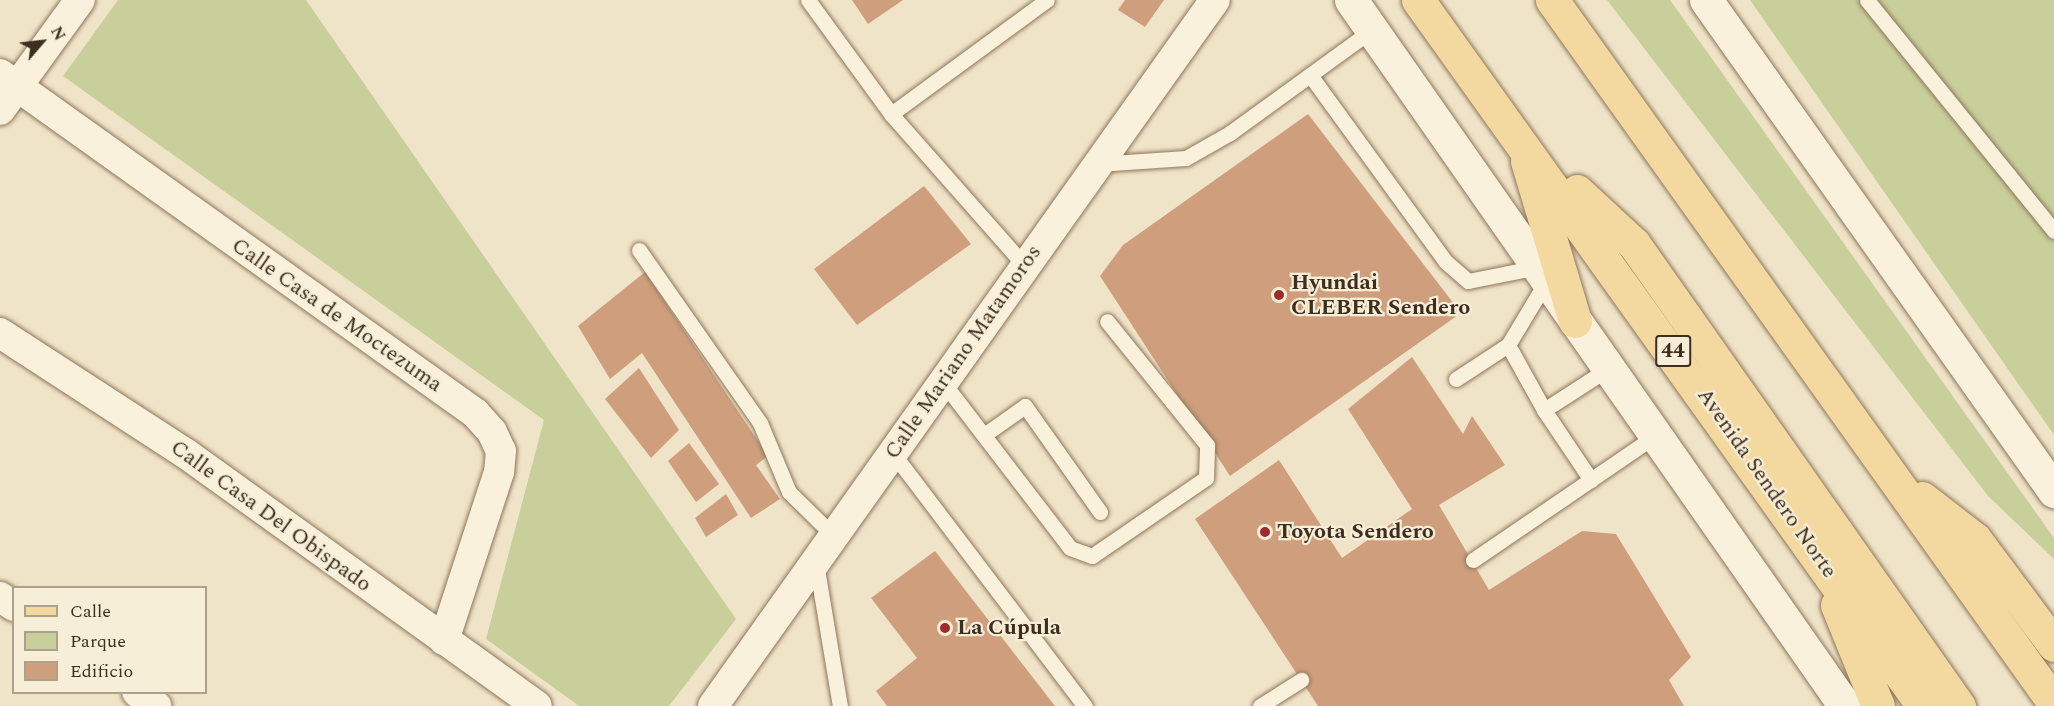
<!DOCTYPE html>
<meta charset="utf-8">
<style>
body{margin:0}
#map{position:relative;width:2054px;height:706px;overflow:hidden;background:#f0e4c8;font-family:Spectral,serif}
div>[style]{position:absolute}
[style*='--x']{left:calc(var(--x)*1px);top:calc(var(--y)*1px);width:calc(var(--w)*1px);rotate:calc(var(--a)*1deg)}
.green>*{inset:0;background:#c9cf9b}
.building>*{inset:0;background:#cf9f7d}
.roads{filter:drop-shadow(0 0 2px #8d765c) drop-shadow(0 0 2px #8d765c)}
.lane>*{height:15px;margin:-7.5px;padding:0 7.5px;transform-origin:7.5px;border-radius:7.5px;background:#faf1dc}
.street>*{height:30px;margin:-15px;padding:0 15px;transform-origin:15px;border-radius:15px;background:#faf1dc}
.secondary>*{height:33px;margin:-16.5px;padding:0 16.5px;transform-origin:16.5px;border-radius:16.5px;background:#faf1dc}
.primary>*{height:33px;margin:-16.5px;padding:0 16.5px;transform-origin:16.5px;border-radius:16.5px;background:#f3d9a0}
.dots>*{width:16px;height:16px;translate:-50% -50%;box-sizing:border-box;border:3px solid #f7eed8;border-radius:50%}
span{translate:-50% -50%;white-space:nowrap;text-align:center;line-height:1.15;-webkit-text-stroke:4.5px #f7eed8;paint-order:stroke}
.shield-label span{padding:2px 4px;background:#f7eed8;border:2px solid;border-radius:4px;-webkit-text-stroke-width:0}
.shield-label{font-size:21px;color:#3d2e20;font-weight:700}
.poi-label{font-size:22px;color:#3d2e20;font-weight:700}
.left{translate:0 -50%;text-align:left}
.street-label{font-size:22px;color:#3d2e20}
.legend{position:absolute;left:12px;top:586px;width:195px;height:108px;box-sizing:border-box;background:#f7eed8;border:2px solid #ada18e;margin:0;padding:8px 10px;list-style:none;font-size:18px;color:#3d2e20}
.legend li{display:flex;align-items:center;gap:12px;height:30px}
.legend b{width:30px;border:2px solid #ada18e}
.north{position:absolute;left:12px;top:12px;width:60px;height:60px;-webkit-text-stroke:4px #f7eed8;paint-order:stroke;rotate:62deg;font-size:16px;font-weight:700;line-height:24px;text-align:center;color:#3d2e20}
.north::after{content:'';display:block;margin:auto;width:21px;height:27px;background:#3d2e20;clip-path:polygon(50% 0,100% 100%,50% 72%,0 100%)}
</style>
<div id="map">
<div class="green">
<div style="clip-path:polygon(118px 0,306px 0,736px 619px,669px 706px,579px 706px,486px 639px,544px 420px,63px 76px)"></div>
<div style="clip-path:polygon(1607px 0,1670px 0,2054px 538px,2054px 559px,1988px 496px)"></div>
<div style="clip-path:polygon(1750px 0,2054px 0,2054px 435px)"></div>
</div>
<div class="building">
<div style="clip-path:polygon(852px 0,903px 0,868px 24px)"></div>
<div style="clip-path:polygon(1125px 0,1164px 0,1145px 27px,1118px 10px)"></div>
<div style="clip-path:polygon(1308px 114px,1461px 313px,1230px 476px,1100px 276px,1123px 245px)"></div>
<div style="clip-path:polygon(924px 186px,971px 244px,857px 325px,814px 269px)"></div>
<div style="clip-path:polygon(645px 272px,768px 456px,756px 465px,780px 499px,751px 518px,642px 353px,610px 379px,578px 326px)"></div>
<div style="clip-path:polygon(1412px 357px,1463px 434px,1472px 416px,1505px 465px,1439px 505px,1489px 590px,1582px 531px,1616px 534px,1691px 657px,1669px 680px,1684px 706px,1318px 706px,1195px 519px,1279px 460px,1342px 558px,1412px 509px,1348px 409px)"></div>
<div style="clip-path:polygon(639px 368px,679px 430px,651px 458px,605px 399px)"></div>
<div style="clip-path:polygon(689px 443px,719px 484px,696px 502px,668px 461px)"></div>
<div style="clip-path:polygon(726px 494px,738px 515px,706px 537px,695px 518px)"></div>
<div style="clip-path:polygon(935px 551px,1055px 706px,887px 706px,876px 691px,917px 658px,871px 598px)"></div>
</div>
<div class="roads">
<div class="lane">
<div style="--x:808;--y:0;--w:141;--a:53.9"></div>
<div style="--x:891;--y:114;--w:201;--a:48.6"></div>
<div style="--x:1867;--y:0;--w:297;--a:51"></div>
<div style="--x:1310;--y:75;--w:231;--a:54"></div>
<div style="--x:1446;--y:262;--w:29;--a:41"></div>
<div style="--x:1468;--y:281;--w:71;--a:-11.3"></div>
<div style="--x:891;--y:114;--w:193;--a:-36.2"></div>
<div style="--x:1097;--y:164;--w:89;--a:-3.9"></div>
<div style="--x:1186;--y:158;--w:51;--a:-29.6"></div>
<div style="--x:1230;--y:133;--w:175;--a:-36"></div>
<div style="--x:639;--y:250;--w:211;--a:55"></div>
<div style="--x:760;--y:423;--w:75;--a:67.2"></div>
<div style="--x:789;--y:492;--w:63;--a:44.4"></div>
<div style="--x:1508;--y:345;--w:76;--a:-59"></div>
<div style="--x:1456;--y:379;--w:62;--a:-33.2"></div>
<div style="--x:1508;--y:345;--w:74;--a:61"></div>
<div style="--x:942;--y:381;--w:210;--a:52.5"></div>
<div style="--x:1070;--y:548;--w:23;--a:20"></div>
<div style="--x:1092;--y:556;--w:138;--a:-34.4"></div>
<div style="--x:1206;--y:478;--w:33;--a:-88"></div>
<div style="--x:1207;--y:445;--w:159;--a:-128.9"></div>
<div style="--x:984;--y:435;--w:50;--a:-35.3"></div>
<div style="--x:1025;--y:406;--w:130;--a:54.7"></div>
<div style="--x:892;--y:452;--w:319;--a:52.8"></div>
<div style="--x:1591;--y:480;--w:84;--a:-123.9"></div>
<div style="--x:1544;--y:410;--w:77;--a:-32.9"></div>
<div style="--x:1473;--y:560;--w:222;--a:-34.3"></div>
<div style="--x:816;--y:563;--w:145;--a:80.5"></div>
<div style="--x:1260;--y:706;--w:49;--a:-32.4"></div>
</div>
<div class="street">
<div style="--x:0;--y:74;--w:584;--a:35.51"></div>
<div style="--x:475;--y:413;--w:25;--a:48"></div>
<div style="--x:492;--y:432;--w:21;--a:65"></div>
<div style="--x:501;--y:451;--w:21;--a:95"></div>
<div style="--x:499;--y:472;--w:177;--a:108.1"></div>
<div style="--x:0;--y:110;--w:136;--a:-54"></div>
<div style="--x:0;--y:333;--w:221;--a:33"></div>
<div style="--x:185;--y:453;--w:433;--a:35.7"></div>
<div style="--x:0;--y:597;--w:17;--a:33"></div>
<div style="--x:137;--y:692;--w:24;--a:36"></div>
<div style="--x:713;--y:706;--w:866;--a:-54.59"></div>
</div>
<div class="secondary">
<div style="--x:1351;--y:0;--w:862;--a:55.02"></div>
<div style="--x:1706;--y:0;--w:602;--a:54.67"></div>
</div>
<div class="primary">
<div style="--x:1418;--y:0;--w:868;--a:54.42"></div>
<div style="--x:1552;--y:0;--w:864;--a:54.47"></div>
<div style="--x:1527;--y:161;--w:167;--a:73.3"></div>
<div style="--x:1577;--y:191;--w:78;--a:42.9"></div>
<div style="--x:1634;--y:244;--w:565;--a:54.88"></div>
<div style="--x:1922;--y:498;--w:67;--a:37.7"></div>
<div style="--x:1975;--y:539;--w:132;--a:53.3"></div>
<div style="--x:1837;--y:605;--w:109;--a:67.9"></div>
</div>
</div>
<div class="dots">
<div style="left:1279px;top:295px;background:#9e2a2b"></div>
<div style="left:1265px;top:532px;background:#9e2a2b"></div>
<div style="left:945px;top:628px;background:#9e2a2b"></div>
</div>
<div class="shield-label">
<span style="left:1673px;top:351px">44</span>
</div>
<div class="poi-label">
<span class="left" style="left:1291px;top:295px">Hyundai<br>CLEBER Sendero</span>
<span class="left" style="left:1277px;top:532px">Toyota Sendero</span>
<span class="left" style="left:957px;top:628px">La Cúpula</span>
</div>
<div class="street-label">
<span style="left:337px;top:315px;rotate:35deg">Calle Casa de Moctezuma</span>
<span style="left:963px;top:352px;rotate:-55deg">Calle Mariano Matamoros</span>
<span style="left:1767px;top:483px;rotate:55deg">Avenida Sendero Norte</span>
<span style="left:271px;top:516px;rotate:36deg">Calle Casa Del Obispado</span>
</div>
<ul class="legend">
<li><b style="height:8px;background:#f3d9a0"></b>Calle</li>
<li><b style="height:16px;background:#c9cf9b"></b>Parque</li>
<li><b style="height:16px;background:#cf9f7d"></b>Edificio</li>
</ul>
<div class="north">N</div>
</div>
